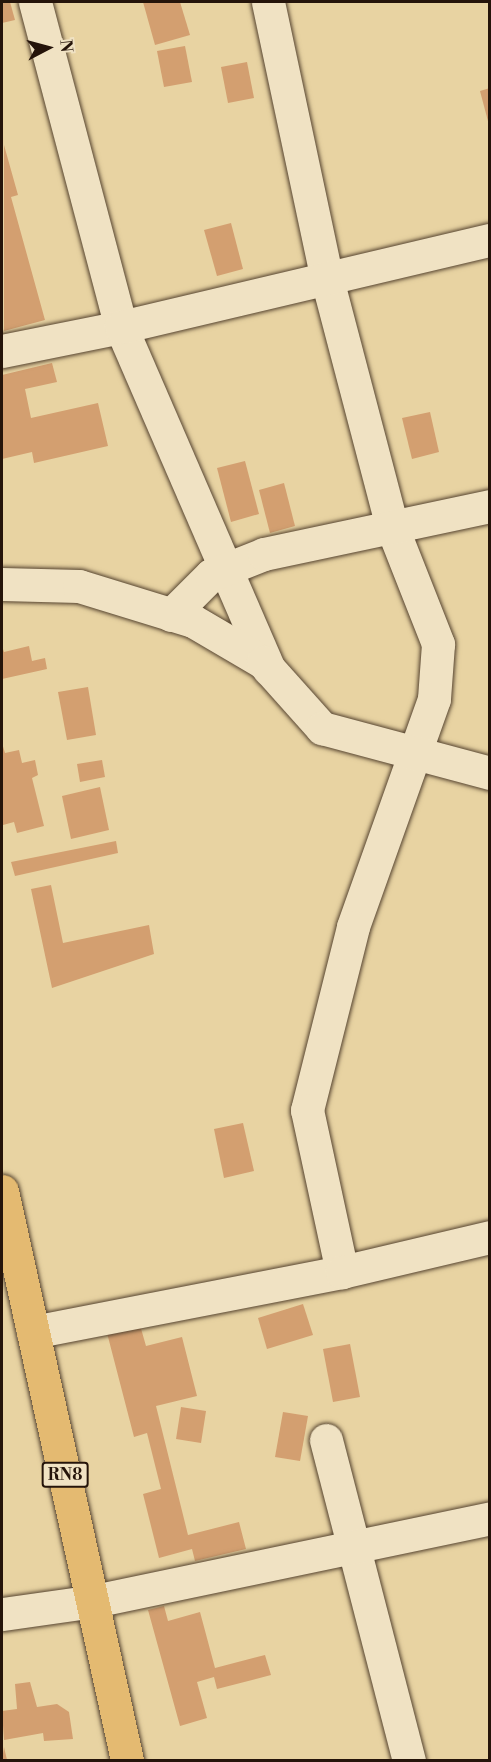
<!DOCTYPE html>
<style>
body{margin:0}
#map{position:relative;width:491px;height:1762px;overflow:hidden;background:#e8d3a2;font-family:"Libre Bodoni",serif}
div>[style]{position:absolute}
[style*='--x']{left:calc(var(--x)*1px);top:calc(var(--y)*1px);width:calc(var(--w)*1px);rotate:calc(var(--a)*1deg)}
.building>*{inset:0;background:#d39f70}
.roads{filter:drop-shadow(0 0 2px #564430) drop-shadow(0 0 2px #564430)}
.minor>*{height:33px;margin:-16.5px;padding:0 16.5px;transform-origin:16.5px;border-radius:16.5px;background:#f0e2c3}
.major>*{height:33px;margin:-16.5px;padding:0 16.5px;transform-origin:16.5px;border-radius:16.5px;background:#e4ba71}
span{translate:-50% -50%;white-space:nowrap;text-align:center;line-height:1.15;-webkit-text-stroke:4.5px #f0e2c3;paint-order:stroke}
.shield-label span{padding:2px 4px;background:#f0e2c3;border:2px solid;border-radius:4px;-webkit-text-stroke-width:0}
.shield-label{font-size:16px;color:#25140a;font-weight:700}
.frame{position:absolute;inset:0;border:3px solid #25140a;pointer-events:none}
.north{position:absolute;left:18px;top:18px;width:60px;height:60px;-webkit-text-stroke:4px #f0e2c3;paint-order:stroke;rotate:84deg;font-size:16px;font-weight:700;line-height:24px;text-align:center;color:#25140a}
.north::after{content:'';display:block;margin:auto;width:21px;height:27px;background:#25140a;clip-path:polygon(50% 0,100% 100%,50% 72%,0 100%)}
</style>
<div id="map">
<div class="building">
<div style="clip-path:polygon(2px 2px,10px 2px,15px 20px,2px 23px)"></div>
<div style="clip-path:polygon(143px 2px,180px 2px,190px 35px,155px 45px)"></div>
<div style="clip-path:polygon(185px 46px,192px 82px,164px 87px,157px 51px)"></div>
<div style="clip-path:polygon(247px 62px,254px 98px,228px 103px,221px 67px)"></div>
<div style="clip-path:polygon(490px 88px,490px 125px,489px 125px,480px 91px)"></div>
<div style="clip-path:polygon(4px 145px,18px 195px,11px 197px,45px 320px,4px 331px)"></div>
<div style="clip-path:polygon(231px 223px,243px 269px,217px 276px,204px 230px)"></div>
<div style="clip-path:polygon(52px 363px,57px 382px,25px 389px,31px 418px,98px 403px,108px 446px,34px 463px,32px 452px,2px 459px,2px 375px)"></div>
<div style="clip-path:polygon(430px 412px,439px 452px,412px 459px,402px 418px)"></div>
<div style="clip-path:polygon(245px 461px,259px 514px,231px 522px,217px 468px)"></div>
<div style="clip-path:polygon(284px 483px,295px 526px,270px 533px,259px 490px)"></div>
<div style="clip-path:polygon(2px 646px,4px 652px,29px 646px,32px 661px,45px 658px,47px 669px,2px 679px)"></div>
<div style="clip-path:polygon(88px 687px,96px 735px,67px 740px,58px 692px)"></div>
<div style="clip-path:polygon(2px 743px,5px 753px,19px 750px,22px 763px,35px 760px,38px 775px,32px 778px,44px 826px,17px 833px,14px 822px,3px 825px)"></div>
<div style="clip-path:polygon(102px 760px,105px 777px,80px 782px,77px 764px)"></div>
<div style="clip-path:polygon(100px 787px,109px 830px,71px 839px,62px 796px)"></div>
<div style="clip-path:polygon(116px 841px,118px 853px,15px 876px,11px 862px)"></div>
<div style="clip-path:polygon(51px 885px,63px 943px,149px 925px,154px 954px,52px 988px,31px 889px)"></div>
<div style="clip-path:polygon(243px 1123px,254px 1171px,224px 1178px,214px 1129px)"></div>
<div style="clip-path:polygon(303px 1304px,313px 1335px,267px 1349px,258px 1318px)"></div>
<div style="clip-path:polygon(140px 1325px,146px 1346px,182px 1337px,197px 1396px,156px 1406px,188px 1535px,239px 1522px,246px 1549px,195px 1561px,192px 1549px,159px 1558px,143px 1494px,161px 1489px,147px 1433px,134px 1437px,107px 1333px)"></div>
<div style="clip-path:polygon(350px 1344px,360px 1397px,333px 1402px,323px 1349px)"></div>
<div style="clip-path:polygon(181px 1407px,206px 1411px,201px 1443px,176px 1439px)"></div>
<div style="clip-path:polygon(283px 1412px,308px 1416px,300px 1461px,275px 1457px)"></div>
<div style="clip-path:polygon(164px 1606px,168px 1621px,200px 1612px,215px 1668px,265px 1655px,271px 1675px,217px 1689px,214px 1677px,197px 1682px,207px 1718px,180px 1726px,148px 1610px)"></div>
<div style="clip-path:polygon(30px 1682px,37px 1707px,57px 1704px,69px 1712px,73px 1739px,44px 1741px,43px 1733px,4px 1740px,2px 1711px,17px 1709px,15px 1684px)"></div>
<div style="clip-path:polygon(4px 1747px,7px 1760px,2px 1760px)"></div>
</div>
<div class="roads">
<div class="minor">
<div style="--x:35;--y:2;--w:336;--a:75.2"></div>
<div style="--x:121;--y:327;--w:373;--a:66.6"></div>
<div style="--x:268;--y:2;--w:283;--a:78"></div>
<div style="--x:327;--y:279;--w:256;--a:75.3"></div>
<div style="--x:392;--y:527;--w:126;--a:68.5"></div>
<div style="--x:438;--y:644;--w:55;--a:94.2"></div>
<div style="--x:434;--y:699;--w:242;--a:109.6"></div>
<div style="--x:353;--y:927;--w:189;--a:104.1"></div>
<div style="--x:307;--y:1110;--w:166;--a:77.8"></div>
<div style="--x:2;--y:351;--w:121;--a:-11.4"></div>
<div style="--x:121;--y:327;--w:379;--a:-13.3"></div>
<div style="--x:2;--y:584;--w:77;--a:1.5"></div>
<div style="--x:79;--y:586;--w:119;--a:17.1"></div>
<div style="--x:193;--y:621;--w:81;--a:30.4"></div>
<div style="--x:263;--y:662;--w:89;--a:48.2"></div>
<div style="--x:322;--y:728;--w:174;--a:15"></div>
<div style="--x:171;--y:615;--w:57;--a:-45"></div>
<div style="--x:211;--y:575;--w:57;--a:-21.6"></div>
<div style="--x:264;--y:554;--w:231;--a:-12"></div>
<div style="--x:33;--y:1332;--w:315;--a:-11"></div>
<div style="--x:342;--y:1272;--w:152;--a:-13.3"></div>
<div style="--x:326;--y:1440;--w:331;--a:75.5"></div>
<div style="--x:2;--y:1614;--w:93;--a:-8"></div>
<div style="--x:94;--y:1601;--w:405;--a:-11.8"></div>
</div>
<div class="major">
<div style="--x:2;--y:1191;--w:583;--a:77.61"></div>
</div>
</div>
<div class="shield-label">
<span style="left:65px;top:1475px">RN8</span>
</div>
<div class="frame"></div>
<div class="north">N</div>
</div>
